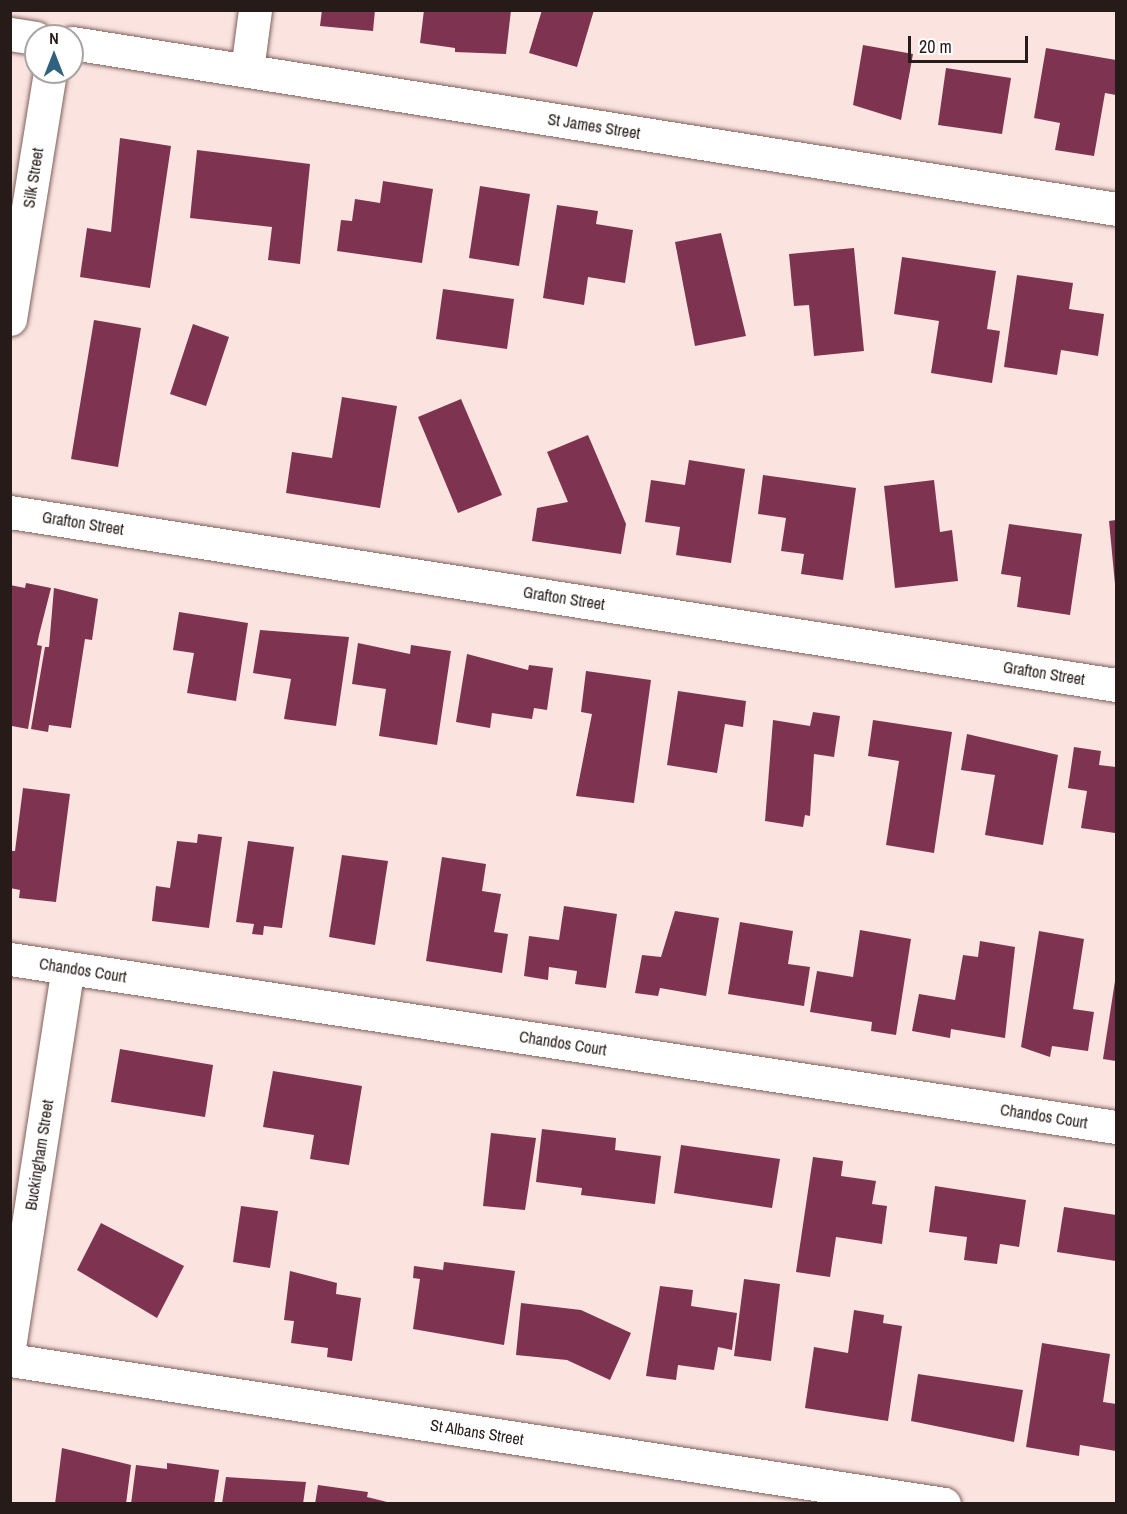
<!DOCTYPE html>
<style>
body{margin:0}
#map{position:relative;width:1127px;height:1514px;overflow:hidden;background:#fbe4e0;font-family:"Archivo Narrow",sans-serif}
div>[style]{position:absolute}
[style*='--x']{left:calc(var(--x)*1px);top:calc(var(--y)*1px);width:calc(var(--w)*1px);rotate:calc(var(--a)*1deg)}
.building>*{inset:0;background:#7e3350}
.roads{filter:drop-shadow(0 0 2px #7f605b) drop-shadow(0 0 2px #7f605b)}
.minor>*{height:33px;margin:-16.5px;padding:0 16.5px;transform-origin:16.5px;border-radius:16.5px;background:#fff}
span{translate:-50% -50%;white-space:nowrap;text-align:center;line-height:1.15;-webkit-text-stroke:6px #fff;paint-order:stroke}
.street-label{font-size:16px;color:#271b19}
.frame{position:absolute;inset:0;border:12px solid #271b19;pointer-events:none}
.north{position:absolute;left:24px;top:24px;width:60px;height:60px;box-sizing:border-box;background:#fff;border:2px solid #a9a4a3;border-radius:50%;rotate:0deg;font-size:16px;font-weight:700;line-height:24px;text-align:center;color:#271b19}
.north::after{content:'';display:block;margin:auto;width:21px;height:27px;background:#30627f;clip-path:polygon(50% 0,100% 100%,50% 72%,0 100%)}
.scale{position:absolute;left:908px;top:36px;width:120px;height:27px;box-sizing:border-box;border:3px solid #271b19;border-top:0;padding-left:8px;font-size:18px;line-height:21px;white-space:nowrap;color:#271b19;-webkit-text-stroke:4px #fff;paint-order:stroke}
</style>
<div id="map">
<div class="building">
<div style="clip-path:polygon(322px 10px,375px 10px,373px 31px,320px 26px)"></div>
<div style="clip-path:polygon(424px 10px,511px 10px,506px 54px,455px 52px,455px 48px,420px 43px)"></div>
<div style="clip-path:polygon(542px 10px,594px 10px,577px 67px,529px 53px)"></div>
<div style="clip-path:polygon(863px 45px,913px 54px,901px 120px,853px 105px)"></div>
<div style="clip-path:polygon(1046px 48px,1116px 60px,1116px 95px,1105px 93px,1094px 156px,1055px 150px,1060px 123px,1034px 118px)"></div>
<div style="clip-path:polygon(946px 68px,1011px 78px,1002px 134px,938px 125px)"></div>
<div style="clip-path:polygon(120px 138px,171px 146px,150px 288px,80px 277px,87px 228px,111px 232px)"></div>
<div style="clip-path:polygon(197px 150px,310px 164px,300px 264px,268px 260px,272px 227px,190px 218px)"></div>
<div style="clip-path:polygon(383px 181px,433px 189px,422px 263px,337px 251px,341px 220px,352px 221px,355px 199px,380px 203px)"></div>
<div style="clip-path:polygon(480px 186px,530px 194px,519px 266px,469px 258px)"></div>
<div style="clip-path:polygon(557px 205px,598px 211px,596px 224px,633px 230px,625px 283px,588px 277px,584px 305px,543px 298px)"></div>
<div style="clip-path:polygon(721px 233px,746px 336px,695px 346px,675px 242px)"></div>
<div style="clip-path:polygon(854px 248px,864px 351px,814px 356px,809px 305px,794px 306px,789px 254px)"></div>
<div style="clip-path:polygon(902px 257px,996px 271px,987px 329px,1000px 331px,992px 383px,931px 373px,939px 321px,894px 314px)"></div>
<div style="clip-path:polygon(1017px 275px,1073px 283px,1069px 309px,1104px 314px,1098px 356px,1061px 350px,1057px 375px,1004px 367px)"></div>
<div style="clip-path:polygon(443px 289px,514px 299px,507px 349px,436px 339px)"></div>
<div style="clip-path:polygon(94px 320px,141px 328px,118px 467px,71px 459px)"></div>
<div style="clip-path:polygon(193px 324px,229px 337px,206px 406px,170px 394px)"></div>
<div style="clip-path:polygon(342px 397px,397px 406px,380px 508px,286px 493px,292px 452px,332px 458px)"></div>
<div style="clip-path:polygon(461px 399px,502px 495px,458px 513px,418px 417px)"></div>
<div style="clip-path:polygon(588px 435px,626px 524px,621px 554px,532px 541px,537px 508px,568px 502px,547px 452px)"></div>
<div style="clip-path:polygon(689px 460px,745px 469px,731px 563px,676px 555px,680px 527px,645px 522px,651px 480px,685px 485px)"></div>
<div style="clip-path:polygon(763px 475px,856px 488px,843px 580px,801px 574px,804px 554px,781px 551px,786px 518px,758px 514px)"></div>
<div style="clip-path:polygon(934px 480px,940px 532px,952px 530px,958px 581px,895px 588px,884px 486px)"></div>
<div style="clip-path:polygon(1116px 520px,1116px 584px,1115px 584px,1109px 521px)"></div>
<div style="clip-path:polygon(1009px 524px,1082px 534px,1070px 615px,1017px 607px,1021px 577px,1001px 574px)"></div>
<div style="clip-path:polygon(26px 583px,51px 588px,39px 635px,37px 645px,42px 646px,28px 729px,12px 726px,10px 719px,10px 585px,25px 588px)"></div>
<div style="clip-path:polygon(54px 588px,98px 599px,92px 640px,85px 639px,71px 728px,49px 725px,48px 732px,31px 729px,45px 647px,49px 647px)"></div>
<div style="clip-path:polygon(179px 612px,248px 623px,236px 701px,187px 693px,194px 653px,173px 650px)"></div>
<div style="clip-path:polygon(260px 630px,349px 637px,336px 726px,284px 719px,291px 679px,253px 673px)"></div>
<div style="clip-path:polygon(358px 643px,410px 654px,411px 645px,451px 651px,437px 745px,379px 736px,386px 689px,352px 684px)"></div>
<div style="clip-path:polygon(467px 654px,528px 670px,529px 665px,553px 668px,547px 710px,534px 708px,532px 719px,492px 713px,490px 728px,456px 722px)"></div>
<div style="clip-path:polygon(586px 671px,651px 680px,634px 803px,576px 796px,592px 714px,581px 712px)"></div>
<div style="clip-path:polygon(678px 691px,746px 701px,743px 727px,725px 724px,717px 773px,667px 765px)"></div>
<div style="clip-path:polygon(813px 712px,840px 716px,834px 757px,814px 754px,810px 816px,805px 815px,803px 827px,765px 821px,773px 720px,810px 726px)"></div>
<div style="clip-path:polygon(873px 720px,952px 732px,934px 853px,886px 845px,899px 761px,868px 756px)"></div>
<div style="clip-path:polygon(967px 734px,1058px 755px,1043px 845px,985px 835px,995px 775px,961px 770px)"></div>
<div style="clip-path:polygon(1074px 747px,1101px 751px,1099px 765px,1116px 767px,1116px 848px,1115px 833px,1081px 828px,1087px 791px,1068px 788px)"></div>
<div style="clip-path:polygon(23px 788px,70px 794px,56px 902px,19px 898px,20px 890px,10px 888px,10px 851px,15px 851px)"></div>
<div style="clip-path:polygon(198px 834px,222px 837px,209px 928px,152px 921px,156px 886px,170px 888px,177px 841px,197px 843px)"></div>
<div style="clip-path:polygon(248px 841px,294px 847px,282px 928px,264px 926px,263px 935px,252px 934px,254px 924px,236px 922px)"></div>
<div style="clip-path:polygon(342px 855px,388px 861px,375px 945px,329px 937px)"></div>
<div style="clip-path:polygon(442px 857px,486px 864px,482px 891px,501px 894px,494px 932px,508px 934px,502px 973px,426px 961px)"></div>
<div style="clip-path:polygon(564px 906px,617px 914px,606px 988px,575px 984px,577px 971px,549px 967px,548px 980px,524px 976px,529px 936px,559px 940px)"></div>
<div style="clip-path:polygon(675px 911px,719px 918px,706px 996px,660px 988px,658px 996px,635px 993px,642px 955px,661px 957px)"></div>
<div style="clip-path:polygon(740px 922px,793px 931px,788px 964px,810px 967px,804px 1006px,728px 994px)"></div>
<div style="clip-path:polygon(860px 930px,911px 939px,896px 1035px,871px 1031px,872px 1022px,810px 1012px,817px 971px,853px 977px)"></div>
<div style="clip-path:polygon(1039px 931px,1084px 939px,1073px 1009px,1094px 1012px,1088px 1051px,1052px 1046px,1050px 1057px,1021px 1047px)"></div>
<div style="clip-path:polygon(980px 941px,1015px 947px,1005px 1038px,951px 1029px,950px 1038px,912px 1031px,919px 994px,955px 1000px,963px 955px,978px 957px)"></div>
<div style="clip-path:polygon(1115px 981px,1116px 981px,1116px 1061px,1103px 1059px)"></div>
<div style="clip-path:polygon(120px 1049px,213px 1065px,205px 1117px,111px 1102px)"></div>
<div style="clip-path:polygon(273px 1071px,362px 1086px,349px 1165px,310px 1159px,314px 1135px,263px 1127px)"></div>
<div style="clip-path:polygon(542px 1129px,616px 1138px,615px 1150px,661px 1156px,655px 1204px,581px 1195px,582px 1188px,536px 1182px)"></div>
<div style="clip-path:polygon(491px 1133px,536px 1138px,525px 1210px,483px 1206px)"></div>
<div style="clip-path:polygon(681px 1145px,780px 1159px,772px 1208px,674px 1193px)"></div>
<div style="clip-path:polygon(813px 1157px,843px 1161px,841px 1176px,876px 1181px,872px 1204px,887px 1206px,882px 1244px,836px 1237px,830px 1277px,796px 1272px)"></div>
<div style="clip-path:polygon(935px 1186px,1026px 1200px,1019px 1247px,1000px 1244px,997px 1264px,964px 1260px,967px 1237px,929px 1232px)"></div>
<div style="clip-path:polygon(241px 1206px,278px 1211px,270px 1268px,233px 1262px)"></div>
<div style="clip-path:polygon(1064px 1207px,1116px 1215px,1116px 1261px,1057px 1252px)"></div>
<div style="clip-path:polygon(101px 1223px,184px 1266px,157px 1318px,77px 1270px)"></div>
<div style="clip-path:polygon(444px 1262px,515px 1271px,504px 1345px,413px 1329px,420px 1279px,413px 1278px,414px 1266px,443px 1270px)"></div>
<div style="clip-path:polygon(290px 1271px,337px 1283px,336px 1294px,361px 1298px,352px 1361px,327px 1357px,328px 1348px,291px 1343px,294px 1321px,284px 1320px)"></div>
<div style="clip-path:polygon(744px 1279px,780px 1284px,771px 1361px,734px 1356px)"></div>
<div style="clip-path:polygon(660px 1286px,693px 1290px,691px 1306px,737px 1313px,732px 1350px,718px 1347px,714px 1370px,678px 1365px,676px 1380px,646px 1376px)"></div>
<div style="clip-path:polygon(521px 1303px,581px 1310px,631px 1333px,610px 1380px,567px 1360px,516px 1355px)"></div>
<div style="clip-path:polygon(854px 1310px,884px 1315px,883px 1323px,902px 1326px,888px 1421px,805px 1408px,814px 1347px,848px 1353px)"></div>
<div style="clip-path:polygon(1042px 1343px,1110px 1354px,1103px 1402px,1116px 1404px,1116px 1451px,1080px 1445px,1079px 1456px,1026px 1447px)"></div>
<div style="clip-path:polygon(918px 1374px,1023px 1390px,1014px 1442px,911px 1421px)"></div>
<div style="clip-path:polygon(62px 1448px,131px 1465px,126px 1504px,55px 1504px)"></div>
<div style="clip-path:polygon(167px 1463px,219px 1470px,214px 1504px,131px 1504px,136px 1465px,167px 1469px)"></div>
<div style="clip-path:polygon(226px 1477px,306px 1482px,303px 1504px,222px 1504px)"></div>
<div style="clip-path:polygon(318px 1485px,368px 1492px,367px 1497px,395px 1504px,315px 1504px)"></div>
</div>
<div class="roads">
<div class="minor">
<div style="--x:10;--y:34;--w:26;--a:9"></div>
<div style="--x:72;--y:43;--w:1057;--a:9.03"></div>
<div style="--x:247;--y:70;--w:61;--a:-82.4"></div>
<div style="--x:10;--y:319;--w:250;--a:-80.8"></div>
<div style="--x:10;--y:512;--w:1119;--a:8.89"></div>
<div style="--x:10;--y:959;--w:1119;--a:8.64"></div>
<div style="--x:10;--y:1341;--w:377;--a:-81.2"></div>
<div style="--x:10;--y:1360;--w:945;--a:8.76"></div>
</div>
</div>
<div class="street-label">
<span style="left:594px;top:126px;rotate:9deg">St James Street</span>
<span style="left:33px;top:178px;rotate:-81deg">Silk Street</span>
<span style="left:83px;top:523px;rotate:9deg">Grafton Street</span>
<span style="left:564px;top:598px;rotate:9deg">Grafton Street</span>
<span style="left:1044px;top:673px;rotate:9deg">Grafton Street</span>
<span style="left:83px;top:970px;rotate:9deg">Chandos Court</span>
<span style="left:563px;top:1043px;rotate:9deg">Chandos Court</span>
<span style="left:1044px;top:1116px;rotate:9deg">Chandos Court</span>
<span style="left:39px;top:1155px;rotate:-81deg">Buckingham Street</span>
<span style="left:477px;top:1432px;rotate:9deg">St Albans Street</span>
</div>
<div class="frame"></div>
<div class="north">N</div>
<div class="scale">20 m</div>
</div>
